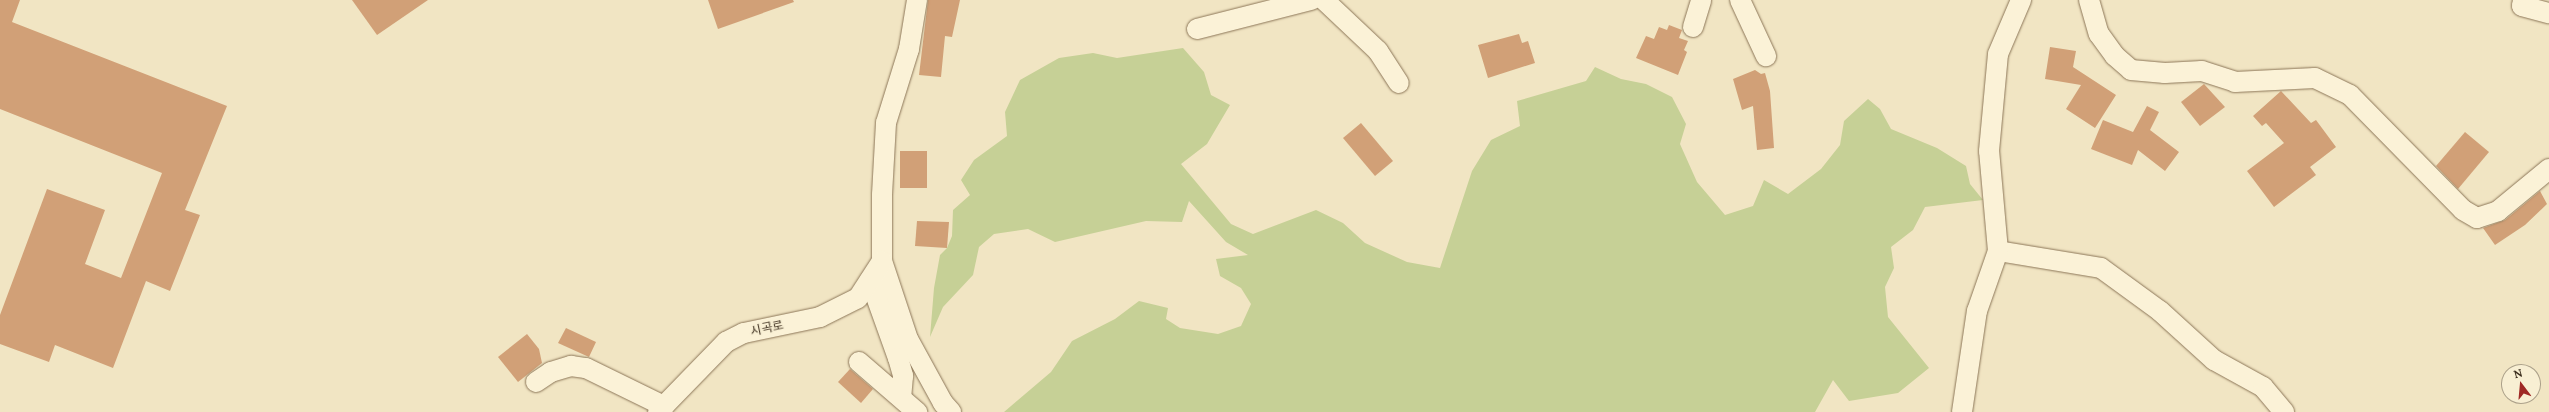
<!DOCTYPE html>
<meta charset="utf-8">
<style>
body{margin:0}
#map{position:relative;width:2549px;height:412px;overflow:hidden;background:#f1e5c3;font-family:Lora,"Noto Sans KR",serif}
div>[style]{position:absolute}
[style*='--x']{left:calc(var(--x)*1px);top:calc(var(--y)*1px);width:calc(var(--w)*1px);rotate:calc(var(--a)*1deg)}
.green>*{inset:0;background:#c6d096}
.building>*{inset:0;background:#d1a077}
.roads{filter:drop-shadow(0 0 1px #8c7658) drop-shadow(0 0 1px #8c7658)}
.minor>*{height:20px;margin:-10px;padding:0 10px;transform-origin:10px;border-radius:10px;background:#fbf2d7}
span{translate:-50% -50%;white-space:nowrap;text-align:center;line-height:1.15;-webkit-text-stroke:3px #f8efd3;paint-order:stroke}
.street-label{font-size:12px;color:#3b2d1d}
.north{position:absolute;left:2501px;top:364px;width:40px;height:40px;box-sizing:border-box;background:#f8efd3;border:1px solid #aca18a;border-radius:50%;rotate:344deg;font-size:11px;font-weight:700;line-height:16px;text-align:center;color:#3b2d1d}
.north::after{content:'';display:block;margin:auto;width:14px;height:18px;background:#9f2925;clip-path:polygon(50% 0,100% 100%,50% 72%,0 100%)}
</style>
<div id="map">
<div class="green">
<div style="clip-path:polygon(1183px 48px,1204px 72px,1211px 95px,1230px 105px,1207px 144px,1181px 164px,1231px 224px,1253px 234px,1316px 210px,1343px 223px,1365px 243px,1407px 262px,1440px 268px,1472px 171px,1491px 140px,1520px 126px,1517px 101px,1586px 81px,1595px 67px,1621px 79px,1646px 84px,1672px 97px,1686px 124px,1680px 144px,1697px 182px,1725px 215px,1753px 206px,1764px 180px,1788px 194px,1821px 169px,1840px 145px,1844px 121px,1868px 99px,1880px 109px,1891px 129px,1937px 148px,1966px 166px,1970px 184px,1983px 200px,1925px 207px,1913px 230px,1891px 247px,1894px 268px,1885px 287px,1888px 317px,1929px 368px,1898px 393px,1849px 401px,1833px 380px,1815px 412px,1004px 412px,1051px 372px,1072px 341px,1115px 319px,1139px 301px,1168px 308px,1166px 319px,1180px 328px,1218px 334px,1241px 326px,1251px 304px,1241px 288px,1220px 276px,1216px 259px,1248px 255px,1226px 242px,1189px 201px,1182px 222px,1146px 221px,1055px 242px,1028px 229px,994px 234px,979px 247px,973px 275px,943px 307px,930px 337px,934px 288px,940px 255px,947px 248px,952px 236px,953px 210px,970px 195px,961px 180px,974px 160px,1007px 136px,1005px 112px,1020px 80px,1059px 58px,1093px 53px,1117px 58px)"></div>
</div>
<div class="building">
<div style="clip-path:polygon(0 0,20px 0,12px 22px,227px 106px,185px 210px,200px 215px,170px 291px,146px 281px,113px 368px,55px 345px,49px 362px,0 344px,0 315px,47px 189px,105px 210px,85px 264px,121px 278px,162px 173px,0 109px)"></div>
<div style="clip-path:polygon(352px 0,428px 0,377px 35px)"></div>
<div style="clip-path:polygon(708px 0,793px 0,794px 2px,718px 29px)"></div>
<div style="clip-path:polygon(928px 0,960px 0,952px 37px,945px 36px,941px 77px,919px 75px)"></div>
<div style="clip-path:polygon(1669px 25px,1682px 30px,1679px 38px,1688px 41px,1684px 50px,1687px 52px,1678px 75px,1636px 58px,1646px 36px,1654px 39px,1659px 27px,1667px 30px)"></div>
<div style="clip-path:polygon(1519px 34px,1522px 43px,1528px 41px,1535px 63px,1488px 78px,1478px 45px)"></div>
<div style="clip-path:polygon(2050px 47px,2076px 51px,2073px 67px,2116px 95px,2095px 128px,2066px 109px,2081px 85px,2045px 79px)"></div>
<div style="clip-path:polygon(1755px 70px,1761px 74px,1765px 73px,1770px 91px,1774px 148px,1757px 150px,1753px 106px,1742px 110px,1733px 79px)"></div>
<div style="clip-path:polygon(2204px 84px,2225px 107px,2200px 126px,2181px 102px)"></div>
<div style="clip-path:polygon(2281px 91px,2311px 123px,2316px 120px,2336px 147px,2310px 167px,2316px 175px,2274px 207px,2247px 171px,2284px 143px,2266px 123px,2262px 126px,2253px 116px)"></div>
<div style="clip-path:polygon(2147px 106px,2159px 112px,2150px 130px,2179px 152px,2165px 171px,2138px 150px,2132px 165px,2091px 149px,2103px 120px,2133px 132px)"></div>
<div style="clip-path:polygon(1361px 123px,1393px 161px,1375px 176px,1343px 138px)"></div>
<div style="clip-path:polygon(2465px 132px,2489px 152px,2458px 189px,2436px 166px)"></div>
<div style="clip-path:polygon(900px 151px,927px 151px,927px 188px,900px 188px)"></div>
<div style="clip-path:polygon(2540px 191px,2547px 204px,2525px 225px,2495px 245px,2483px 228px,2505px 220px)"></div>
<div style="clip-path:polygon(917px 221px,949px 222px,947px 248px,915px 246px)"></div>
<div style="clip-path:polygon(566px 328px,596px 342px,589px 357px,558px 343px)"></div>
<div style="clip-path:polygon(527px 334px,539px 349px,542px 363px,518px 382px,498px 357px)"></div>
<div style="clip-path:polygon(850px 369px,873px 389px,861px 403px,838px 382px)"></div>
</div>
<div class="roads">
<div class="minor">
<div style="--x:917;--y:0;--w:50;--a:99.3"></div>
<div style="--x:909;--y:49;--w:77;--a:107.3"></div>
<div style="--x:886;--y:123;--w:72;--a:93.2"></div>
<div style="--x:882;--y:195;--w:66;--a:90"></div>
<div style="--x:882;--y:261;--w:82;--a:71.6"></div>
<div style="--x:908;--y:339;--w:73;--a:61.3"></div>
<div style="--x:943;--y:403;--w:12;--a:48"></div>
<div style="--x:1324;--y:0;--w:74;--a:43.4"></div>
<div style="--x:1378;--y:51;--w:38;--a:57"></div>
<div style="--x:1740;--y:0;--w:62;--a:65.1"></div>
<div style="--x:2089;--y:0;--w:35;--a:74"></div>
<div style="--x:2099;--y:34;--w:27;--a:54"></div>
<div style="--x:2115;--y:56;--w:21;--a:41"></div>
<div style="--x:2131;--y:70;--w:34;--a:5"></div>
<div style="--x:2165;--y:73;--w:37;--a:-3"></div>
<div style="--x:2202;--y:71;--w:35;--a:18"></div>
<div style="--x:2235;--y:82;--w:80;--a:-2.9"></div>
<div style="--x:2315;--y:78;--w:39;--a:26"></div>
<div style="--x:2350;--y:95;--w:161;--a:45.5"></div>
<div style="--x:2463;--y:210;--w:16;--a:30"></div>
<div style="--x:2477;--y:218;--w:22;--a:-18"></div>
<div style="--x:2498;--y:211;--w:66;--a:-39.5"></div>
<div style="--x:2523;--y:0;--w:6;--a:99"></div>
<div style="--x:2522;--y:6;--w:28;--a:15"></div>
<div style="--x:1693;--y:27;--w:28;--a:-73"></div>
<div style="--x:1197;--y:29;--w:118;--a:-14.3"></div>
<div style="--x:1998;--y:251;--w:104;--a:9.4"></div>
<div style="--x:2101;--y:268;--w:73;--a:36.1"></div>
<div style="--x:2160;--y:311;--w:73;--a:42.2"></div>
<div style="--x:2214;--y:360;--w:56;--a:28.9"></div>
<div style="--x:2263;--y:387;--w:33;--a:50"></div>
<div style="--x:870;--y:280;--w:83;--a:70.3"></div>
<div style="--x:898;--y:358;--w:19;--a:74"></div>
<div style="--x:903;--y:376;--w:21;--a:95"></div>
<div style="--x:859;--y:362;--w:77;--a:40.8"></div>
<div style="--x:536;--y:382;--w:18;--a:-34"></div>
<div style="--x:551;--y:372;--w:21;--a:-17"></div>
<div style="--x:571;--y:366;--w:15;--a:8"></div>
<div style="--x:586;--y:368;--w:87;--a:26"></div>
<div style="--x:658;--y:412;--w:98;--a:-45.8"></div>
<div style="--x:726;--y:342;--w:20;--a:-27"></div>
<div style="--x:744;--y:333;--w:78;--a:-11.9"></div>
<div style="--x:820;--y:317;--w:42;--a:-26.6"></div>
<div style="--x:858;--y:298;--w:44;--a:-57"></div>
<div style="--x:1962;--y:412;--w:102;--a:-81.6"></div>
<div style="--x:1977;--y:311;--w:64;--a:-70.7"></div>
<div style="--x:1998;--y:251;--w:100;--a:-95.1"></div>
<div style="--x:1989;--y:151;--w:97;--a:-84.7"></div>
<div style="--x:1998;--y:54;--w:59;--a:-66.9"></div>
</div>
</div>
<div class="street-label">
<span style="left:767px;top:328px;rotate:-12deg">시곡로</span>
</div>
<div class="north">N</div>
</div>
